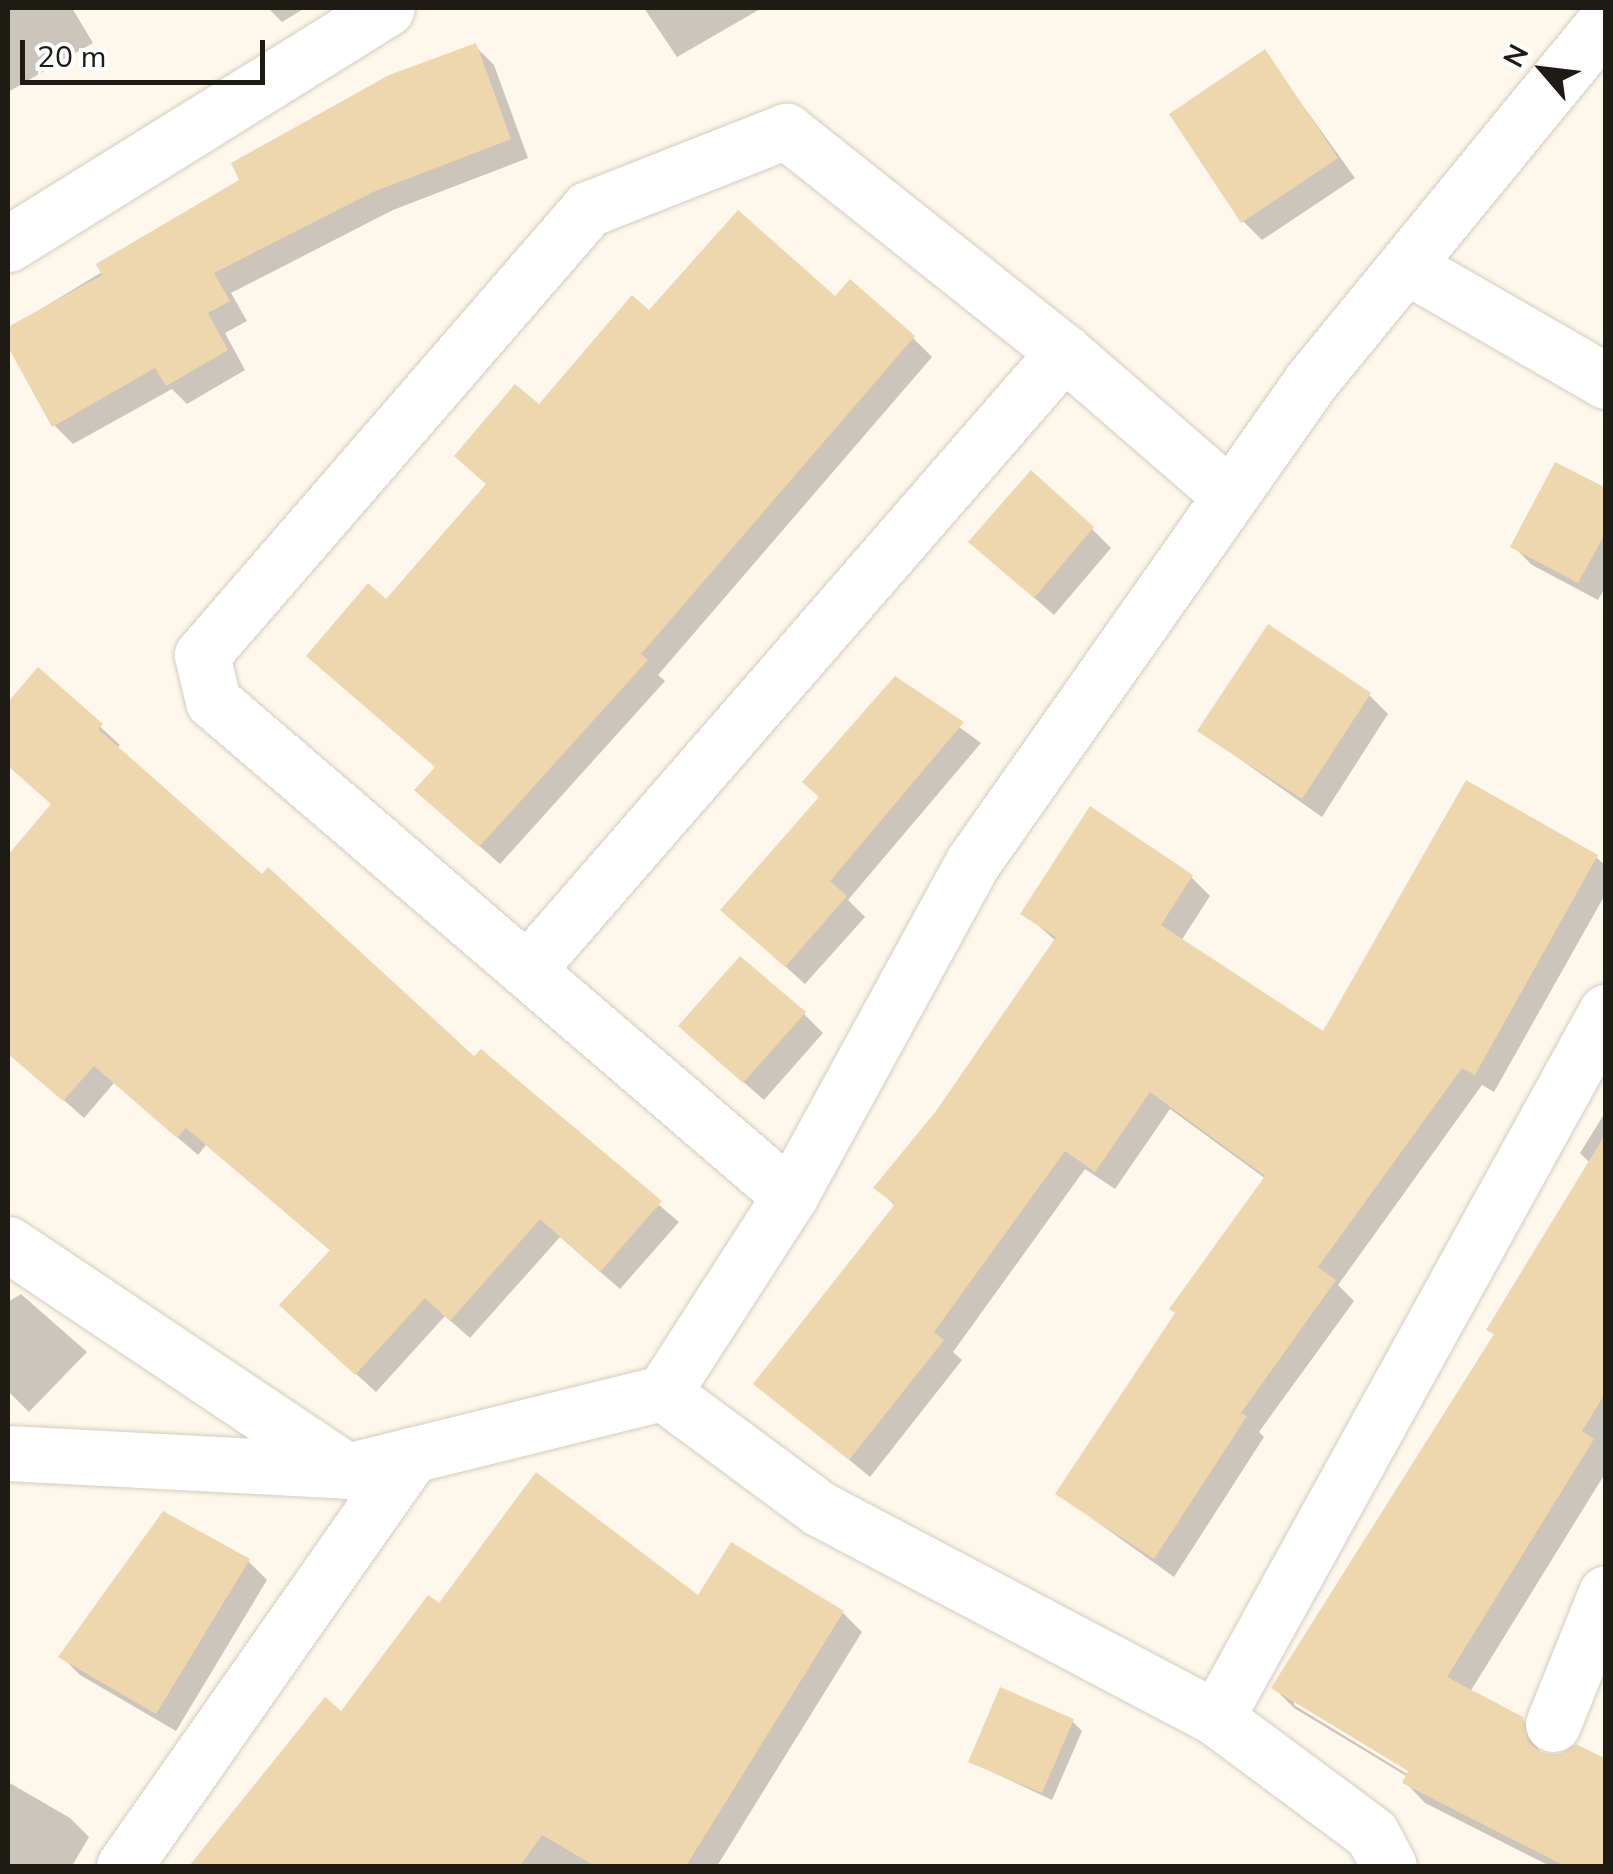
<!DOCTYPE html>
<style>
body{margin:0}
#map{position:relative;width:1613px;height:1874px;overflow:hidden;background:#fef7eb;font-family:"Nunito Sans",sans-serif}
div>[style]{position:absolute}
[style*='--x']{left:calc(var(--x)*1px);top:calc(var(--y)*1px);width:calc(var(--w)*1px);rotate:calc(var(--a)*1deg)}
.shadow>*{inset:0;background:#0003}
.building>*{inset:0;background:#eed7ad}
.roads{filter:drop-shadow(0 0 2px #d4ccbd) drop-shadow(0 0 2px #d4ccbd)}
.minor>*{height:55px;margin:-27.5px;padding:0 27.5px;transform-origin:27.5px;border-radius:27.5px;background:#fff}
span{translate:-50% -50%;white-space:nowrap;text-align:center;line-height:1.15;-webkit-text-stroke:8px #fff;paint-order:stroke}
.frame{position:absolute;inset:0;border:10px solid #1e1b15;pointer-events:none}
.north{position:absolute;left:1493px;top:20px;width:100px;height:100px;-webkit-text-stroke:8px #fff;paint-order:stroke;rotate:298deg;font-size:28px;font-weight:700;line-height:40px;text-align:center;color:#1e1b15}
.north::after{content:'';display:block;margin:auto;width:35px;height:45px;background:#1e1b15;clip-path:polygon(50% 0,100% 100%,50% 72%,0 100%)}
.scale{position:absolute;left:20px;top:40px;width:245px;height:45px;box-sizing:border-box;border:5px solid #1e1b15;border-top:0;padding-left:12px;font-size:30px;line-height:35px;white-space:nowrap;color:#1e1b15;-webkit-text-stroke:8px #fff;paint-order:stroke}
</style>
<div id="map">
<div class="shadow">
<div style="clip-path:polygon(8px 8px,72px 8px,93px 43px,8px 92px)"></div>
<div style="clip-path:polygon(268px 8px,305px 8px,282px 22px)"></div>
<div style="clip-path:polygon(644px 8px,762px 8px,677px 57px)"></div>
<div style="clip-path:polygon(475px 46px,494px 65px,528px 158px,393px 210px,231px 293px,247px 321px,225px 333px,245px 370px,187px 404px,172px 389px,73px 444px,54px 425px,8px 342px,8px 329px)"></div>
<div style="clip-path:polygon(1265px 53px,1355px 178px,1262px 240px,1243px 221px)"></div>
<div style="clip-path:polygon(835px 300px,913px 338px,932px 357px,658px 675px,665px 681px,500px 864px,437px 809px,437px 768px,386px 602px,488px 486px,457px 456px,539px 407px,649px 313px)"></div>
<div style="clip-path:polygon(1606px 491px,1606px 586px,1598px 600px,1532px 565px,1513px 546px)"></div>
<div style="clip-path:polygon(1092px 529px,1111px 548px,1054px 615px,991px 560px)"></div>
<div style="clip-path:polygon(38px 670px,120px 745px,116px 749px,475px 1060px,481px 1053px,679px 1222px,620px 1289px,560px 1237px,470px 1338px,445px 1316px,376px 1392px,301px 1324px,331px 1251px,206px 1145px,198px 1155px,114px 1083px,84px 1118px,8px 1051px,20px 1034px,8px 1023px,8px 858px,54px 806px,8px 765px,8px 706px)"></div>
<div style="clip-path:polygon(895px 680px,981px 743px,848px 900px,865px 917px,805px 984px,743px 929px)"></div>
<div style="clip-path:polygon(1369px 695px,1388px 714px,1322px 817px,1200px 731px)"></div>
<div style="clip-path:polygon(1596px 857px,1606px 866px,1606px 893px,1494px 1092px,1482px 1085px,1338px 1285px,1354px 1301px,1259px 1432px,1264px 1437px,1174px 1577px,1058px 1494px,1266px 1179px,1170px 1109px,1115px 1189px,1085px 1169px,953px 1352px,962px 1360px,870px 1477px,757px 1384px,896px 1207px,877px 1187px,938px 1113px,1057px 942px,1024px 913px,1191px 877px,1210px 896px,1181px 941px,1324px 1035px)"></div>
<div style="clip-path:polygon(804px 1014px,823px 1033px,764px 1100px,701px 1045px)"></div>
<div style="clip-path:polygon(evenodd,1606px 1111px,1606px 1472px,1470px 1692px,1522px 1719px,1542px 1739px,1537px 1748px,1543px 1755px,1567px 1753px,1606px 1773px,1606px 1866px,1550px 1866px,1425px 1803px,1405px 1782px,1408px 1777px,1294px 1708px,1274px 1688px,1496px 1336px,1489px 1330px,1590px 1163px,1580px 1153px,1606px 1111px,1294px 1699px,1420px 1775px,1417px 1780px,1294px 1705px,1294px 1699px)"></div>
<div style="clip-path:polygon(21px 1294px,87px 1352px,29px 1412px,8px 1391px,8px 1302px)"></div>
<div style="clip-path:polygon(732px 1545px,843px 1613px,862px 1632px,717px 1866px,195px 1866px,325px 1700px,342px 1714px,439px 1606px,699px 1599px)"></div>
<div style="clip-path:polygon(248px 1561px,267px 1580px,176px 1731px,80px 1675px,61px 1656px)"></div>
<div style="clip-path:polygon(1072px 1721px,1082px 1731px,1052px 1800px,971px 1762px)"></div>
<div style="clip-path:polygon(8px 1782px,70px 1818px,89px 1837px,72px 1866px,8px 1866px)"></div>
</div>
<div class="building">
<div style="clip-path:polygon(476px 43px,511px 139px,373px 192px,214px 273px,230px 301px,208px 313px,228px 350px,166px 386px,155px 368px,52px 427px,8px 347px,8px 327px,102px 275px,96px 264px,239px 180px,231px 163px,389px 75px)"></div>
<div style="clip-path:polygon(1265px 49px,1338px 158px,1241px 223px,1169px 114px)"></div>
<div style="clip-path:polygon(738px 210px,835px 296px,850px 279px,915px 336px,641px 654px,648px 660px,479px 847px,414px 790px,435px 767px,306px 656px,368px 583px,386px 599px,486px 484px,454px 456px,515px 384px,539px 404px,632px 295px,649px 310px)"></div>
<div style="clip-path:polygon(1555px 462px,1606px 488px,1606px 532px,1578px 583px,1510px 547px)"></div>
<div style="clip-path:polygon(1031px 470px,1094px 527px,1034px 598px,968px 542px)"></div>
<div style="clip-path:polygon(1268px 624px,1371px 693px,1302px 799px,1197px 731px)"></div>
<div style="clip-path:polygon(38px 667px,103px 724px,98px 729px,262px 874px,268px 867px,474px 1056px,481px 1049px,662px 1201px,600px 1272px,540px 1219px,450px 1321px,425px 1298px,355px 1375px,279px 1305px,330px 1250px,186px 1128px,177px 1138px,94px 1066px,63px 1101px,8px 1054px,8px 855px,51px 804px,8px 766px,8px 702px)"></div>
<div style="clip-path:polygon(895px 676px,964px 722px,830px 881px,847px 896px,785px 967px,720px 910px,819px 797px,802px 782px)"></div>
<div style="clip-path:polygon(1466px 780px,1598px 855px,1475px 1075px,1462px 1068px,1318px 1267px,1336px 1280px,1241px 1413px,1247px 1416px,1154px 1559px,1055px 1494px,1175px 1313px,1169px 1309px,1265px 1176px,1150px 1092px,1095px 1172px,1065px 1151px,934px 1332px,944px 1340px,849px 1460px,753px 1384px,895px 1204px,873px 1188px,936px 1111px,1056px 937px,1020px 914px,1090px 806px,1193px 875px,1161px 925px,1323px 1031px)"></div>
<div style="clip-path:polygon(740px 956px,806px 1012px,743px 1083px,678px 1026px)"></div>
<div style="clip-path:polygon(1606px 1133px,1606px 1392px,1582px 1431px,1594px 1439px,1447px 1677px,1523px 1717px,1528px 1742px,1540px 1752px,1558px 1755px,1576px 1744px,1606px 1759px,1606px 1866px,1565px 1866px,1402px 1783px,1408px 1771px,1271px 1688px,1494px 1334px,1486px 1330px)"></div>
<div style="clip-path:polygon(536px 1472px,698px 1595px,731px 1542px,844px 1611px,686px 1866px,595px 1866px,542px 1835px,520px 1866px,189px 1866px,325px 1697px,341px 1711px,428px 1595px,439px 1603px)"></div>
<div style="clip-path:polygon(163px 1511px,250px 1559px,156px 1714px,58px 1657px)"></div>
<div style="clip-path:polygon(1000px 1687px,1074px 1719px,1042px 1793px,968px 1762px)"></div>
</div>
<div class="roads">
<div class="minor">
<div style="--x:8;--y:244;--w:446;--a:-31.9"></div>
<div style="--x:1410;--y:268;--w:226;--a:30"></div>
<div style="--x:527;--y:970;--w:819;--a:-49.01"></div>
<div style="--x:790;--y:1196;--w:760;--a:-139.37"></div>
<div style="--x:213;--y:701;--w:47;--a:-103.4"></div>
<div style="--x:202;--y:655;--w:590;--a:-49.12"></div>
<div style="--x:588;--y:209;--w:213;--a:-21.5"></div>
<div style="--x:786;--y:131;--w:355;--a:38.5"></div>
<div style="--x:1064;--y:352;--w:218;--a:40.9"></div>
<div style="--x:8;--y:1244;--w:404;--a:33.8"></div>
<div style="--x:663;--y:1393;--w:195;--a:36.5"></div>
<div style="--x:820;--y:1509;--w:448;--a:27.8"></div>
<div style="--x:1216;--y:1718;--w:194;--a:36.6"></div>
<div style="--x:1372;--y:1834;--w:36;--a:62"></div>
<div style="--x:8;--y:1453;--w:339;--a:3"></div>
<div style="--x:347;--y:1471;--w:325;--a:-13.9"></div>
<div style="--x:663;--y:1393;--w:234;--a:-57.2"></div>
<div style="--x:790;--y:1196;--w:381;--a:-61.3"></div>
<div style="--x:973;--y:862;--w:588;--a:-54.9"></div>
<div style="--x:1311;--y:381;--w:465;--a:-50.7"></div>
<div style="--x:1216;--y:1718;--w:807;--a:-61.08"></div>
<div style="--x:1553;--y:1724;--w:141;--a:-68"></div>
<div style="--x:124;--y:1866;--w:502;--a:-54.98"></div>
</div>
</div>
<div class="frame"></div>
<div class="north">N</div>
<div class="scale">20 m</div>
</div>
